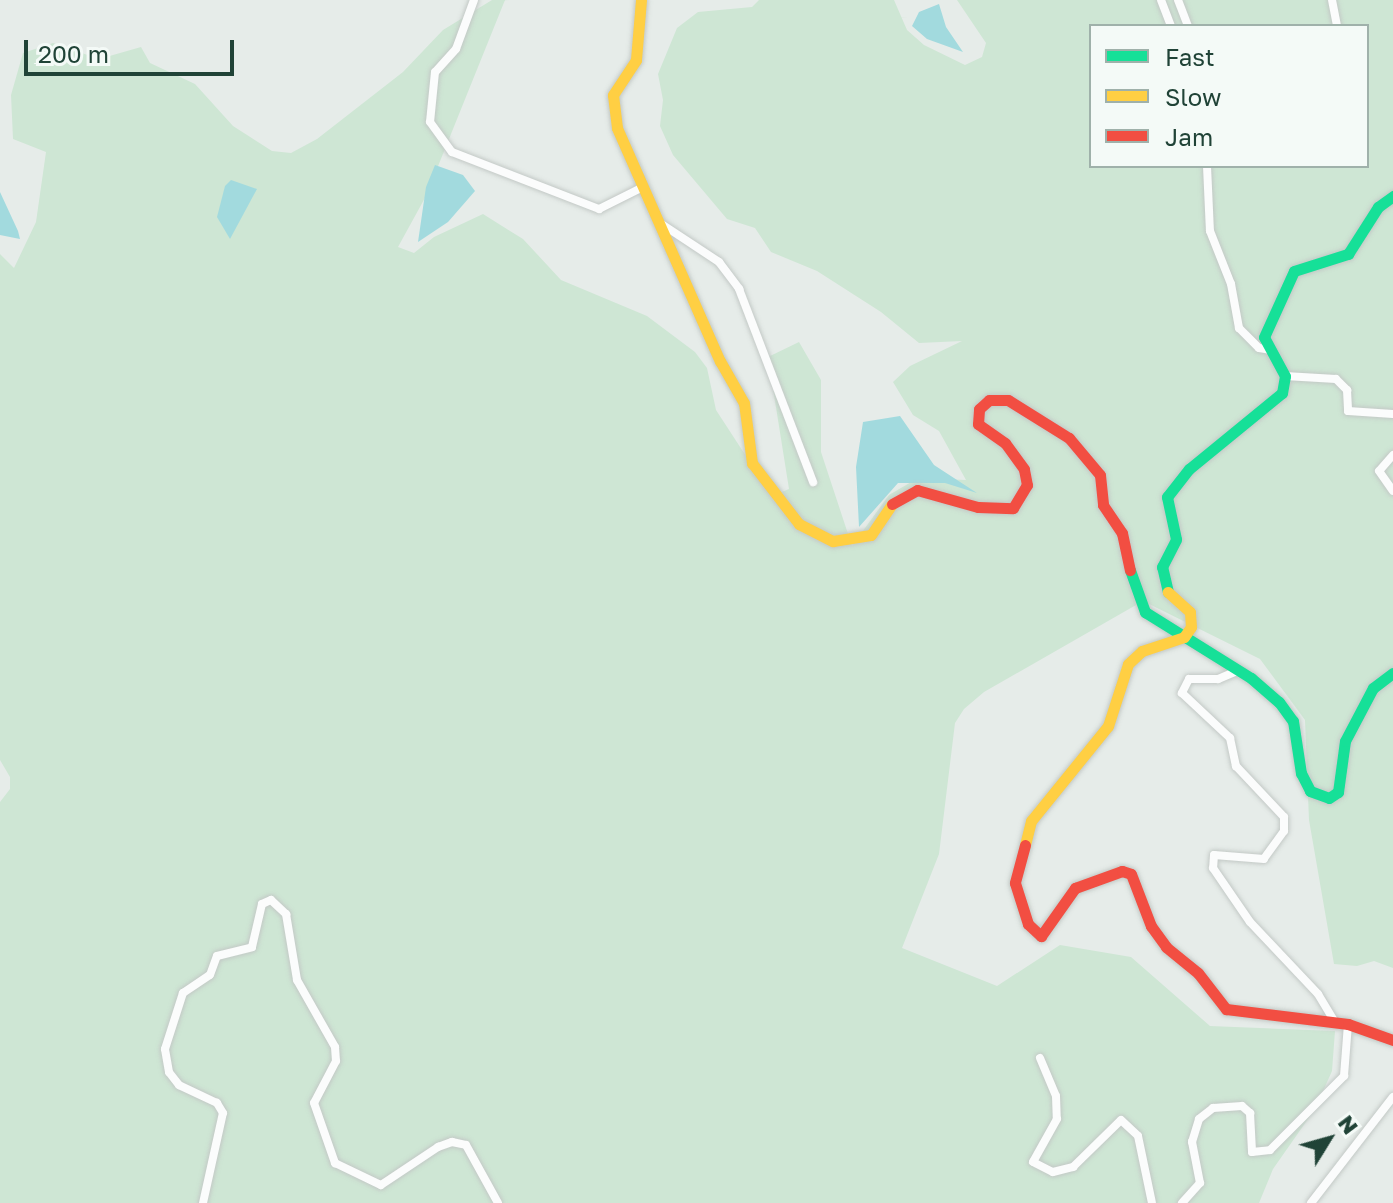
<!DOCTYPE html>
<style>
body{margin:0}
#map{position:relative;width:1393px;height:1203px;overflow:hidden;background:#e6ece9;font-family:"Golos Text",sans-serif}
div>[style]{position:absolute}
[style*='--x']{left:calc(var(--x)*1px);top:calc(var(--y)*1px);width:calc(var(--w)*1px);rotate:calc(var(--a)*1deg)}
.green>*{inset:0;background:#cee6d4}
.water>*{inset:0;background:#a2dade}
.roads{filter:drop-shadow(0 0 2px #c3c9c6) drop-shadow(0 0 2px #c3c9c6)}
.street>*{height:8px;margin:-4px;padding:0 4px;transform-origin:4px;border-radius:4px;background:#fbfcfc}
.fast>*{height:11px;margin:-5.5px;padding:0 5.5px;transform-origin:5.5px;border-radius:5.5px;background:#16e098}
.slow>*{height:11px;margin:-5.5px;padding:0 5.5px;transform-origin:5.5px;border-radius:5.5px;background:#ffcf43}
.jam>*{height:11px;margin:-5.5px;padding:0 5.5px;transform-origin:5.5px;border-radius:5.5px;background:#f24e42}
span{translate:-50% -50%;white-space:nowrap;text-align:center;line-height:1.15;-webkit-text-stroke:6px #f4faf7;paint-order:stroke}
.legend{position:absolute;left:1089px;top:24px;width:280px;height:144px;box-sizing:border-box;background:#f4faf7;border:2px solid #9fb1aa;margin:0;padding:10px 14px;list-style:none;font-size:24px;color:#204337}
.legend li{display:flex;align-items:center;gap:16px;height:40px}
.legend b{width:40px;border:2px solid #9fb1aa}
.north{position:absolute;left:1289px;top:1099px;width:80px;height:80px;-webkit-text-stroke:6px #f4faf7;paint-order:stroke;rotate:53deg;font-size:22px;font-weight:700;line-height:32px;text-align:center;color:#204337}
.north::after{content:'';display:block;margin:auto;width:28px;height:36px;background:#204337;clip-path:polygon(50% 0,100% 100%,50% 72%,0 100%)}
.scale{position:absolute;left:24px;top:40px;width:210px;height:36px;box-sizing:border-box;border:4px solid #204337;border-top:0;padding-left:10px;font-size:24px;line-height:28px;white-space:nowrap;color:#204337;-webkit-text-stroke:6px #f4faf7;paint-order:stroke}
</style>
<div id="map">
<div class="green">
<div style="clip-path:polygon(evenodd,492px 0,505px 0,426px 196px,398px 247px,414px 253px,434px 237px,483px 214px,523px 239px,561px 280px,647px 316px,695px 352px,707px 368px,716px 410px,772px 496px,789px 489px,768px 357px,799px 342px,821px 380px,821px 452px,852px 546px,889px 495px,918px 478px,966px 480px,939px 431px,913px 415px,893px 382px,910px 366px,962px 341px,919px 343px,881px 312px,817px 271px,771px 252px,755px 228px,727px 219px,673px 155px,660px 126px,663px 100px,658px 74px,677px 28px,698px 12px,752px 7px,759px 0,894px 0,907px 30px,924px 45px,965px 65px,982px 57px,986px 43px,957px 0,1393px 0,1393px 968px,1374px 961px,1357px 966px,1334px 964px,1309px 820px,1305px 720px,1260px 659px,1143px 601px,984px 692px,964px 709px,955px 723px,939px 854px,902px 948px,997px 986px,1060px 945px,1131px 957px,1210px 1026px,1335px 1031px,1332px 1071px,1315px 1109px,1273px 1169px,1259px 1203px,0 1203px,0 802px,10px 789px,10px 777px,0 760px,0 254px,14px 268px,36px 222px,46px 152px,13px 139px,11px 95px,23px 53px,53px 43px,99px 59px,141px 47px,150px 63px,195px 84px,233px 126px,272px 151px,291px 153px,317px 139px,403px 72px,443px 30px,492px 0,1091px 26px,1367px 26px,1367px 166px,1091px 166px,1091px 26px)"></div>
</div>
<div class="water">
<div style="clip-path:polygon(939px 4px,946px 27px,963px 52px,927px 39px,912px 26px,919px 12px)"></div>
<div style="clip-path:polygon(435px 165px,463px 175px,475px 191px,448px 222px,418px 242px,426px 187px)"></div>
<div style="clip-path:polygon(231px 180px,257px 189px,230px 239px,217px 217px,225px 186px)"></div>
<div style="clip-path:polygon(0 192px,18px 231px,20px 239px,0 235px)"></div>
<div style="clip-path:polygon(900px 416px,934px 465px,977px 493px,945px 483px,898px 483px,859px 527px,856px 467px,863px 422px)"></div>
</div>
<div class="roads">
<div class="street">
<div style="--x:474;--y:0;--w:52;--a:110.2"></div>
<div style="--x:456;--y:49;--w:31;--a:132"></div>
<div style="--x:435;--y:72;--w:50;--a:95.7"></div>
<div style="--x:430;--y:122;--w:37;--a:54"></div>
<div style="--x:452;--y:152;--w:158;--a:21.2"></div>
<div style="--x:599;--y:209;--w:47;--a:-26.6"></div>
<div style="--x:1161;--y:0;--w:28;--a:69"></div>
<div style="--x:1178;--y:0;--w:28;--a:69"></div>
<div style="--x:1332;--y:0;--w:26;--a:79"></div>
<div style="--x:1207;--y:166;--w:65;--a:87.4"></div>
<div style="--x:1210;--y:231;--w:57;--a:68.4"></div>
<div style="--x:1231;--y:284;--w:45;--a:79.7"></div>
<div style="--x:1239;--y:328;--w:28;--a:45"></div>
<div style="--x:1259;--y:348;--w:11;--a:10"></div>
<div style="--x:660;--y:223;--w:71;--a:33.5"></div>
<div style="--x:719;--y:262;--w:34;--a:53"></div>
<div style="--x:739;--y:289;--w:207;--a:69"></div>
<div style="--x:1285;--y:376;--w:51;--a:3.4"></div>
<div style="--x:1336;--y:379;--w:16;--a:45"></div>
<div style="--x:1347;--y:390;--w:21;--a:87"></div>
<div style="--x:1348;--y:411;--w:45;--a:3.8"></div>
<div style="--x:1393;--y:455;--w:21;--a:131"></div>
<div style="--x:1379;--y:471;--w:24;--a:55"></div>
<div style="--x:1237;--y:671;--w:21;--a:157"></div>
<div style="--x:1218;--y:679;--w:29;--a:180"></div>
<div style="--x:1189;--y:679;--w:16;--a:117"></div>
<div style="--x:1182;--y:693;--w:66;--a:43.2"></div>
<div style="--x:1230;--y:738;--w:29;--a:78"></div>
<div style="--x:1236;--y:766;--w:70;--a:46.7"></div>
<div style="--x:1284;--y:817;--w:14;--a:90"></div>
<div style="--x:1284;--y:831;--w:34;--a:126"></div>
<div style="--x:1264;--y:859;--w:50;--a:-175.4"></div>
<div style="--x:1214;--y:855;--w:13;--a:94"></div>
<div style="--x:1213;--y:868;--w:65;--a:55.6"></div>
<div style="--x:1250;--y:922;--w:99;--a:46.6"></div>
<div style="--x:1318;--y:994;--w:33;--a:59"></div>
<div style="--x:1040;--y:1058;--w:41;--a:67.2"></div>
<div style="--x:1056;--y:1096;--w:23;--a:88"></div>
<div style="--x:1057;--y:1119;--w:49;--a:119.2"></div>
<div style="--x:1033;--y:1162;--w:22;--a:27"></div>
<div style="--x:1053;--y:1172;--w:21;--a:-14"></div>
<div style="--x:1073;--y:1167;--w:67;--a:-44.4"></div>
<div style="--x:1121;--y:1120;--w:23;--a:43"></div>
<div style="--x:1138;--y:1136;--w:68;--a:78.2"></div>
<div style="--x:203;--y:1203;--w:92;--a:-77.5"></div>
<div style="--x:223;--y:1113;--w:12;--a:-121"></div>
<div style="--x:217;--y:1103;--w:42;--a:-154.7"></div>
<div style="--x:179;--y:1085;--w:16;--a:-128"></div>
<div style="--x:169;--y:1072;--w:23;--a:-100"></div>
<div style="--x:165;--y:1049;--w:59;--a:-72.2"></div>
<div style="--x:183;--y:993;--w:32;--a:-34"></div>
<div style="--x:210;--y:975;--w:20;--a:-70"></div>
<div style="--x:217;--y:956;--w:36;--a:-14"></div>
<div style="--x:252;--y:947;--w:44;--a:-76.9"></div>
<div style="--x:262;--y:904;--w:10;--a:-24"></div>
<div style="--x:271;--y:900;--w:21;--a:43"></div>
<div style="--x:286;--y:914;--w:67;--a:80.5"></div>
<div style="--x:297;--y:980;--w:77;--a:60.4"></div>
<div style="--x:335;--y:1047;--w:14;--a:86"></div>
<div style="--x:336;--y:1061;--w:47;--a:117.6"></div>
<div style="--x:314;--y:1103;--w:64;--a:70.7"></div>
<div style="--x:335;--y:1163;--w:51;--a:25.6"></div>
<div style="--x:381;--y:1185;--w:69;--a:-33.7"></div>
<div style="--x:438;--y:1147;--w:15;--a:-20"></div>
<div style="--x:452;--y:1142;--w:14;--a:12"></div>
<div style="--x:466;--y:1145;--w:66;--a:61.1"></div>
<div style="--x:1182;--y:1203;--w:27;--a:-48"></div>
<div style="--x:1200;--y:1183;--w:42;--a:-101"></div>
<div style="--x:1192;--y:1142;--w:24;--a:-73"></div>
<div style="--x:1199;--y:1119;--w:18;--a:-38"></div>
<div style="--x:1213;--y:1108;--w:29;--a:-4"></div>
<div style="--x:1242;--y:1106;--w:11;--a:41"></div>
<div style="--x:1250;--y:1113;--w:39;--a:87"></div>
<div style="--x:1252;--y:1152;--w:18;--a:-6"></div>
<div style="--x:1270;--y:1150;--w:105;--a:-45"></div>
<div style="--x:1344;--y:1076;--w:52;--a:-85.6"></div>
<div style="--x:1311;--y:1203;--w:134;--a:-52.3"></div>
</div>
<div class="fast">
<div style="--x:1130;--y:570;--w:45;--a:70.3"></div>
<div style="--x:1145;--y:612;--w:125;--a:31.9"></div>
<div style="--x:1251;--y:678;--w:37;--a:41"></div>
<div style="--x:1279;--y:702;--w:24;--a:54"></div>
<div style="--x:1293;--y:721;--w:53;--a:81.3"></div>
<div style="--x:1301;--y:773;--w:20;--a:63"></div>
<div style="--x:1310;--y:791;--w:20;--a:20"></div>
<div style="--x:1329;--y:798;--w:11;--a:-34"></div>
<div style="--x:1338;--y:792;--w:51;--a:-82.2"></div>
<div style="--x:1345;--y:741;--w:60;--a:-62.2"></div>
<div style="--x:1373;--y:688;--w:25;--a:-37"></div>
<div style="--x:1168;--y:592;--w:26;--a:-103"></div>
<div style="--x:1162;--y:567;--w:31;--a:-63"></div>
<div style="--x:1176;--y:539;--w:43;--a:-102.1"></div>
<div style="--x:1167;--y:497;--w:36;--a:-52"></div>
<div style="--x:1189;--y:469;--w:120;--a:-39.3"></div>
<div style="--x:1282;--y:393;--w:17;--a:-80"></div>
<div style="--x:1285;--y:376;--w:44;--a:-118.3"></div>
<div style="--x:1264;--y:337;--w:72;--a:-65.6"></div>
<div style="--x:1294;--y:271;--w:57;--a:-17.5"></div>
<div style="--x:1348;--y:254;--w:56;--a:-57.4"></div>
<div style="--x:1378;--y:207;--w:19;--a:-36"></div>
</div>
<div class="slow">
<div style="--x:641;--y:0;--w:60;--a:94.8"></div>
<div style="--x:636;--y:60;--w:42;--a:123.3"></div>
<div style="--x:613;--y:95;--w:33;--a:83"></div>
<div style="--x:617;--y:128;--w:255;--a:66.2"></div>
<div style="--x:720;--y:361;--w:48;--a:60.3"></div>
<div style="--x:744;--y:403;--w:61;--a:82.4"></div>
<div style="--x:752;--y:463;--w:77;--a:52.4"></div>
<div style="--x:799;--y:524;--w:38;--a:27"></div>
<div style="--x:833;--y:541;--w:38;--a:-9"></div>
<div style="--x:871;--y:535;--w:37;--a:-56"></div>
<div style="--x:1025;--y:845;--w:25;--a:-76"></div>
<div style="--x:1031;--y:821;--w:122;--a:-51"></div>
<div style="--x:1108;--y:726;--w:65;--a:-72.1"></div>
<div style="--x:1128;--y:664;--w:19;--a:-43"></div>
<div style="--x:1142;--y:651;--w:44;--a:-18.4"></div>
<div style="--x:1184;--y:637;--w:12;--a:-55"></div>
<div style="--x:1191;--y:627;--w:15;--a:-94"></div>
<div style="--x:1190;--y:612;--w:30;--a:-138"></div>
</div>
<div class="jam">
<div style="--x:892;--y:504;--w:29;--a:-29"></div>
<div style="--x:917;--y:490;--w:63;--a:15.6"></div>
<div style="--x:978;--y:507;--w:35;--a:2"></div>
<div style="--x:1013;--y:508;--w:27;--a:-59"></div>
<div style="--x:1027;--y:485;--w:16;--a:-101"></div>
<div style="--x:1024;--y:469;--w:32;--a:-126"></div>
<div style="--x:1005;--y:443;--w:33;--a:-145"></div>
<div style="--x:978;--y:424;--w:15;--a:-86"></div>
<div style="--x:979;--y:409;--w:13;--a:-42"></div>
<div style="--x:989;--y:400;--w:19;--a:0"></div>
<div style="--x:1008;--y:400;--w:72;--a:31.9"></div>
<div style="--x:1069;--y:438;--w:48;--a:50"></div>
<div style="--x:1100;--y:475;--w:30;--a:84"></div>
<div style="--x:1103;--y:505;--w:34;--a:56"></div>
<div style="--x:1122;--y:533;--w:38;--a:78"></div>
<div style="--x:1025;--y:845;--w:39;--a:105"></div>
<div style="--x:1015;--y:883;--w:43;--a:72.4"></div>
<div style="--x:1028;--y:924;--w:18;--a:43"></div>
<div style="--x:1041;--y:936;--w:59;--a:-54.7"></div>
<div style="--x:1075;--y:888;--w:50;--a:-19.9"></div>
<div style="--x:1122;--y:871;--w:9;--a:18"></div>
<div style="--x:1131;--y:874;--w:56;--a:69"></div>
<div style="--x:1151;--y:926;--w:26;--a:54"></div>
<div style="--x:1166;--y:947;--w:41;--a:39.1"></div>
<div style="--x:1198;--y:973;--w:46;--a:52.1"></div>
<div style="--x:1226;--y:1009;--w:123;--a:7"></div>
<div style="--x:1348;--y:1024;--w:48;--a:19.6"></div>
</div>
</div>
<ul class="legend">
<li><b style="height:10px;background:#16e098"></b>Fast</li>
<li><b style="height:10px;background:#ffcf43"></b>Slow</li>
<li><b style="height:10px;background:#f24e42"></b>Jam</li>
</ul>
<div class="north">N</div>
<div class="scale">200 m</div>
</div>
